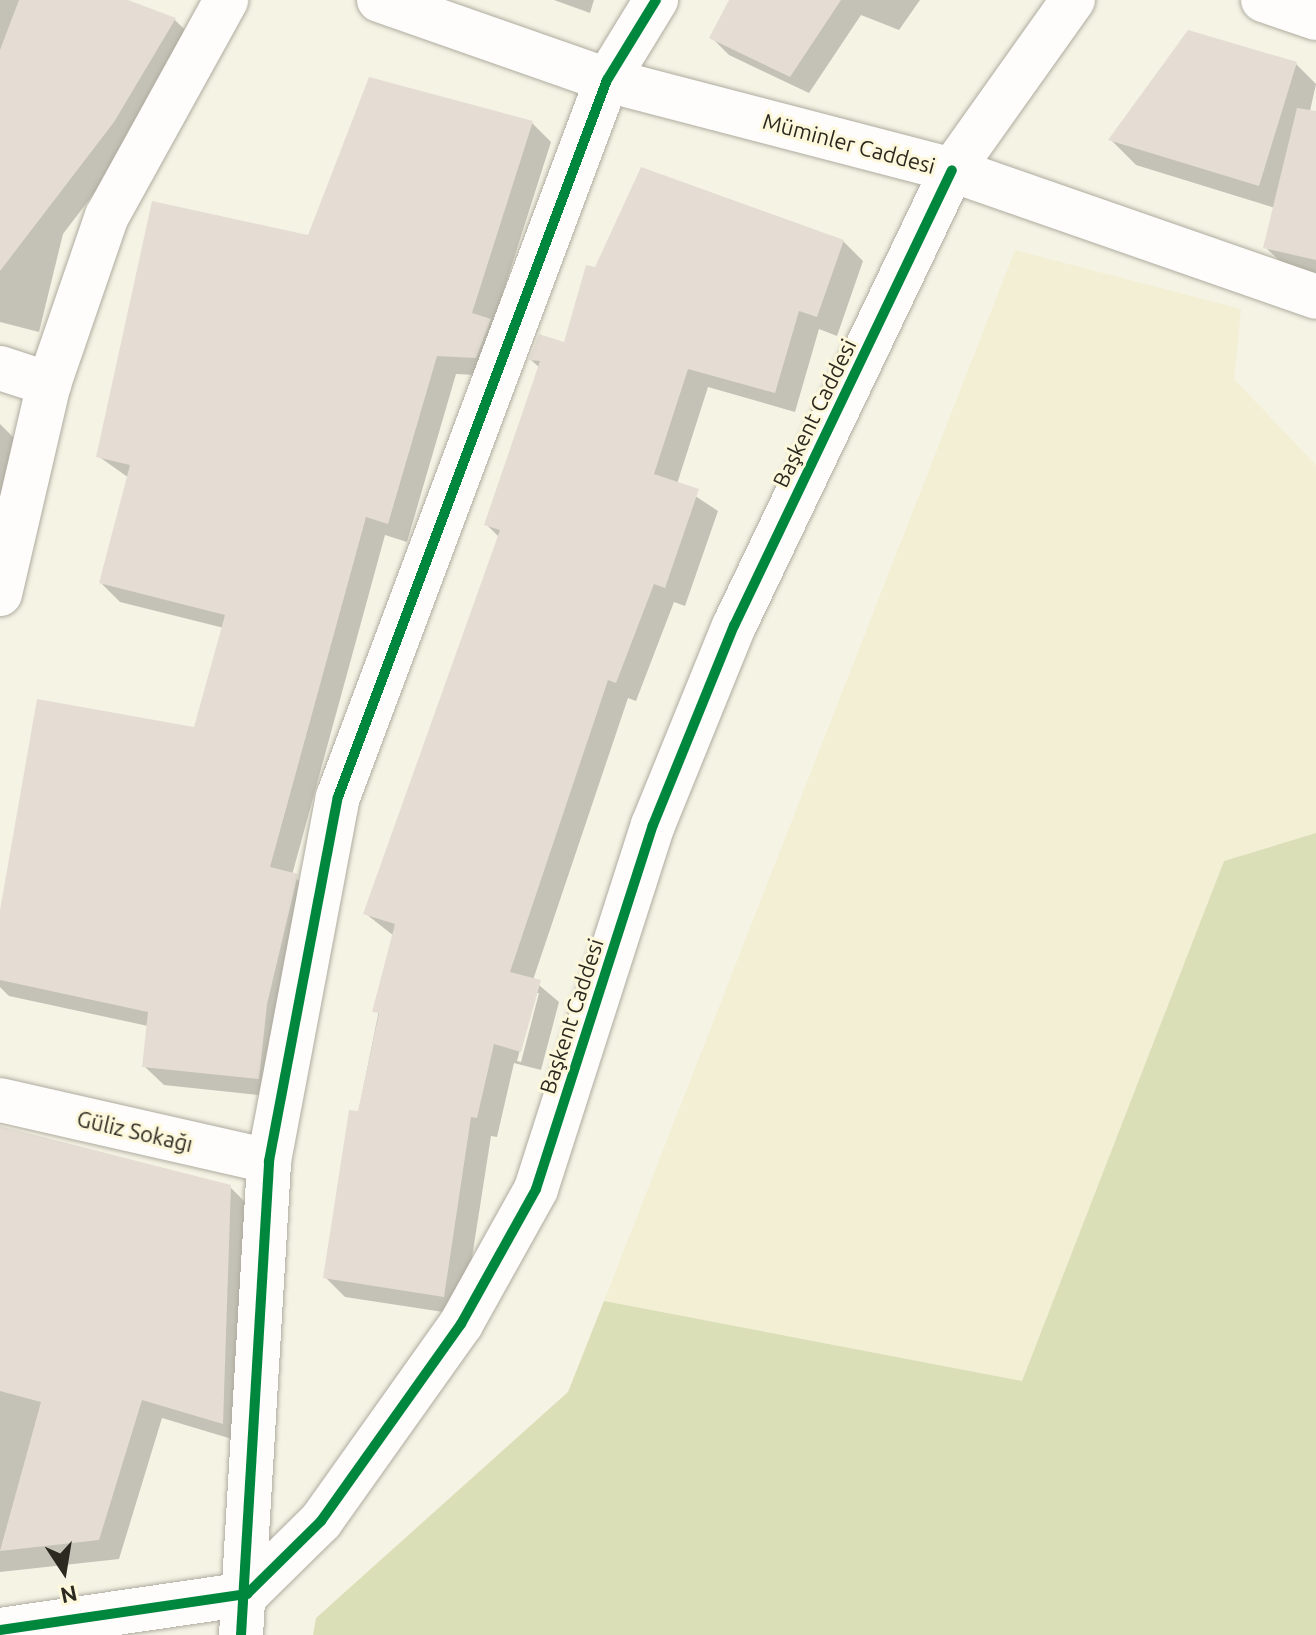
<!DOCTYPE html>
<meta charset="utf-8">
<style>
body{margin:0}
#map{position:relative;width:1316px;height:1635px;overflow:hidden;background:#f5f3e4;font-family:Ubuntu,sans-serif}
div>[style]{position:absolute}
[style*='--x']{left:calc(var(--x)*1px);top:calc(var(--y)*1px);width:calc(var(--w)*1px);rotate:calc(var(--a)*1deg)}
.built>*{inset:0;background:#f3efd5}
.green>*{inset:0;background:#dbdfb7}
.shadow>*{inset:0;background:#0003}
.building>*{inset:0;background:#e5ddd4}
.roads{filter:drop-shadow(0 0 2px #aeaca0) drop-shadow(0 0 2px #aeaca0)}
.street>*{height:44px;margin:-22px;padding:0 22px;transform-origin:22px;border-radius:22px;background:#fefdfb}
.secondary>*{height:44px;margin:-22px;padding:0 22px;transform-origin:22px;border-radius:22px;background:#fefdfb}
.cycleway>*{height:10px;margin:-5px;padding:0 5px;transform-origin:5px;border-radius:5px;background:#00873e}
span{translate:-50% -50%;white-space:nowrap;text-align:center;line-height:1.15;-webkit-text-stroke:6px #fdf8dc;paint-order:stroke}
.street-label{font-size:22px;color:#2c2a20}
.north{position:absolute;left:24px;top:1531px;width:80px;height:80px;-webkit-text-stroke:6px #fdf8dc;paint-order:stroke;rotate:168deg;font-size:22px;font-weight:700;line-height:32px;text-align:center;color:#2c2a20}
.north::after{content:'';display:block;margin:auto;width:28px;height:36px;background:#2c2a20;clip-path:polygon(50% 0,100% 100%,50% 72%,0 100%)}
</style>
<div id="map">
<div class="built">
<div style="clip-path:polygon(1015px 250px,1241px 309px,1234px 379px,1316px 465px,1316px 833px,1224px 861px,1022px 1381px,604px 1301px)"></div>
</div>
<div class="green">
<div style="clip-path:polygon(1316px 833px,1316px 1635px,313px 1635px,316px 1618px,568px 1392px,604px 1301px,1022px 1381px,1224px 861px)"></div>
</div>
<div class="shadow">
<div style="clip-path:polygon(0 0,123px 0,175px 20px,194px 39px,133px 142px,63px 234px,39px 332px,0 322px)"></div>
<div style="clip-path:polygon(554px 0,594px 0,590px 13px)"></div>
<div style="clip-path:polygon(733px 0,920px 0,899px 30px,861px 15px,809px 93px,729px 55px,711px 37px)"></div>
<div style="clip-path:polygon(1296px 64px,1316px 84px,1296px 174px,1316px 179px,1316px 273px,1284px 265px,1265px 247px,1275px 208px,1136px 165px,1111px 140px)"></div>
<div style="clip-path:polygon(532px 123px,551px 142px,493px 324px,495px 376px,456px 374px,407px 542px,385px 535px,292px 875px,316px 895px,277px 1097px,164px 1085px,144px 1066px,148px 1026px,9px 996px,0 987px,0 921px,195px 729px,224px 628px,120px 602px,101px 583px,129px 478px,98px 456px,310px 237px)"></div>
<div style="clip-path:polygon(evenodd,843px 241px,863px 261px,837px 336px,819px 329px,795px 412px,708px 387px,677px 484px,718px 511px,685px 606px,674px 602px,636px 701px,628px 698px,533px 980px,559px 1002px,541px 1070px,514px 1063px,497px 1137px,491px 1136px,463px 1315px,345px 1297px,325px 1277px,394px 936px,366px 914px,499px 537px,486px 524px,540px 368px,531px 360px,566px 344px,596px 270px,843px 241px,535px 993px,539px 993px,521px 1062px,517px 1061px,535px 993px)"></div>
<div style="clip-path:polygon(0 424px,24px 448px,0 532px)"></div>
<div style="clip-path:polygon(0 1128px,230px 1187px,250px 1207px,242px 1442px,162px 1418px,119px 1559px,0 1572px)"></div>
</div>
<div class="building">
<div style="clip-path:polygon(19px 0,128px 0,176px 18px,114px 122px,0 271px,0 50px)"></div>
<div style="clip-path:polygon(729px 0,841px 0,790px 77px,709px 38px)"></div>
<div style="clip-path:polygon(1188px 30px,1297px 62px,1259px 186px,1108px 140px)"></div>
<div style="clip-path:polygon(369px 77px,533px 121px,472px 313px,491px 319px,476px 358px,437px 356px,388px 524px,366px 517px,270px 867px,298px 874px,267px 1004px,259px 1079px,142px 1067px,148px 1012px,0 980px,0 910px,37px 699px,194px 727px,225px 615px,99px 583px,130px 465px,96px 457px,152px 201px,308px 235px)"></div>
<div style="clip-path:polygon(1297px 108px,1316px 111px,1316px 260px,1263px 248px)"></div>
<div style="clip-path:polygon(641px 167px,844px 240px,817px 317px,799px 311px,775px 393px,688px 369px,654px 474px,699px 489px,665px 588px,654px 584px,616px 683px,608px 680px,510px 972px,541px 980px,521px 1052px,494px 1044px,477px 1118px,471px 1117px,444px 1297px,323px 1278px,349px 1110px,358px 1111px,379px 1013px,372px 1012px,395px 924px,363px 914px,500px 530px,484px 525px,540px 361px,529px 360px,539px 334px,564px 342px,586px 265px,595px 267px)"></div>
<div style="clip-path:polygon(0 1126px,231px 1185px,223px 1424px,142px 1400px,99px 1540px,0 1551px,41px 1402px,0 1391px)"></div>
</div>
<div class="roads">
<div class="street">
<div style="--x:1263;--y:0;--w:56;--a:18.8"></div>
<div style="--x:0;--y:368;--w:52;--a:18.1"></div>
<div style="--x:0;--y:594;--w:216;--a:-76.9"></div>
<div style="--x:49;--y:384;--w:178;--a:-71"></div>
<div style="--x:107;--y:216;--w:247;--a:-61.1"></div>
<div style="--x:0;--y:1100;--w:276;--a:12.8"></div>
<div style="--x:0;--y:1630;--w:250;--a:-8.3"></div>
<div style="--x:247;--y:1594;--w:104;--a:-44.6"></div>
<div style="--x:321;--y:1521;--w:242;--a:-54.6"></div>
<div style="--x:461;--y:1324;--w:154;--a:-60.9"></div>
<div style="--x:536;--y:1189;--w:382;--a:-72.2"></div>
<div style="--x:653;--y:825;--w:215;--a:-67.9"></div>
<div style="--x:734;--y:626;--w:505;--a:-64.45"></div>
<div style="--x:241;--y:1635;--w:475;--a:-86.6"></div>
<div style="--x:269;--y:1161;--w:370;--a:-79.3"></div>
<div style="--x:338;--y:797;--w:766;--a:-69.44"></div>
<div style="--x:607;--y:80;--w:94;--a:-58.5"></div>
</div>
<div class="secondary">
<div style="--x:379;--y:0;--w:242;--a:19.3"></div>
<div style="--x:607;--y:80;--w:357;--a:14.6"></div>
<div style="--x:952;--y:170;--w:386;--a:19.2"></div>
<div style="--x:952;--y:170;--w:209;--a:-54.6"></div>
</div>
</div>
<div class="cycleway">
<div style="--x:0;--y:1630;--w:250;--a:-8.3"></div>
<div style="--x:247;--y:1594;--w:104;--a:-44.6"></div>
<div style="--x:321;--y:1521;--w:242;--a:-54.6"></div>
<div style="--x:461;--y:1324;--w:154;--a:-60.9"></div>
<div style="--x:536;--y:1189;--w:382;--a:-72.2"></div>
<div style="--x:653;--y:825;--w:215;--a:-67.9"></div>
<div style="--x:734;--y:626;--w:505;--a:-64.45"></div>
<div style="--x:241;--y:1635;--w:475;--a:-86.6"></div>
<div style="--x:269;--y:1161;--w:370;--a:-79.3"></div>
<div style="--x:338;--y:797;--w:766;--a:-69.44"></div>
<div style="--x:607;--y:80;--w:94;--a:-58.5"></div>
</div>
<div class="street-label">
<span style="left:849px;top:143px;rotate:15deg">Müminler Caddesi</span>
<span style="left:814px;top:413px;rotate:-64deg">Başkent Caddesi</span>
<span style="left:571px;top:1016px;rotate:-72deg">Başkent Caddesi</span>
<span style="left:135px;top:1131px;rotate:13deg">Güliz Sokağı</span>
</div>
<div class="north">N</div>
</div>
